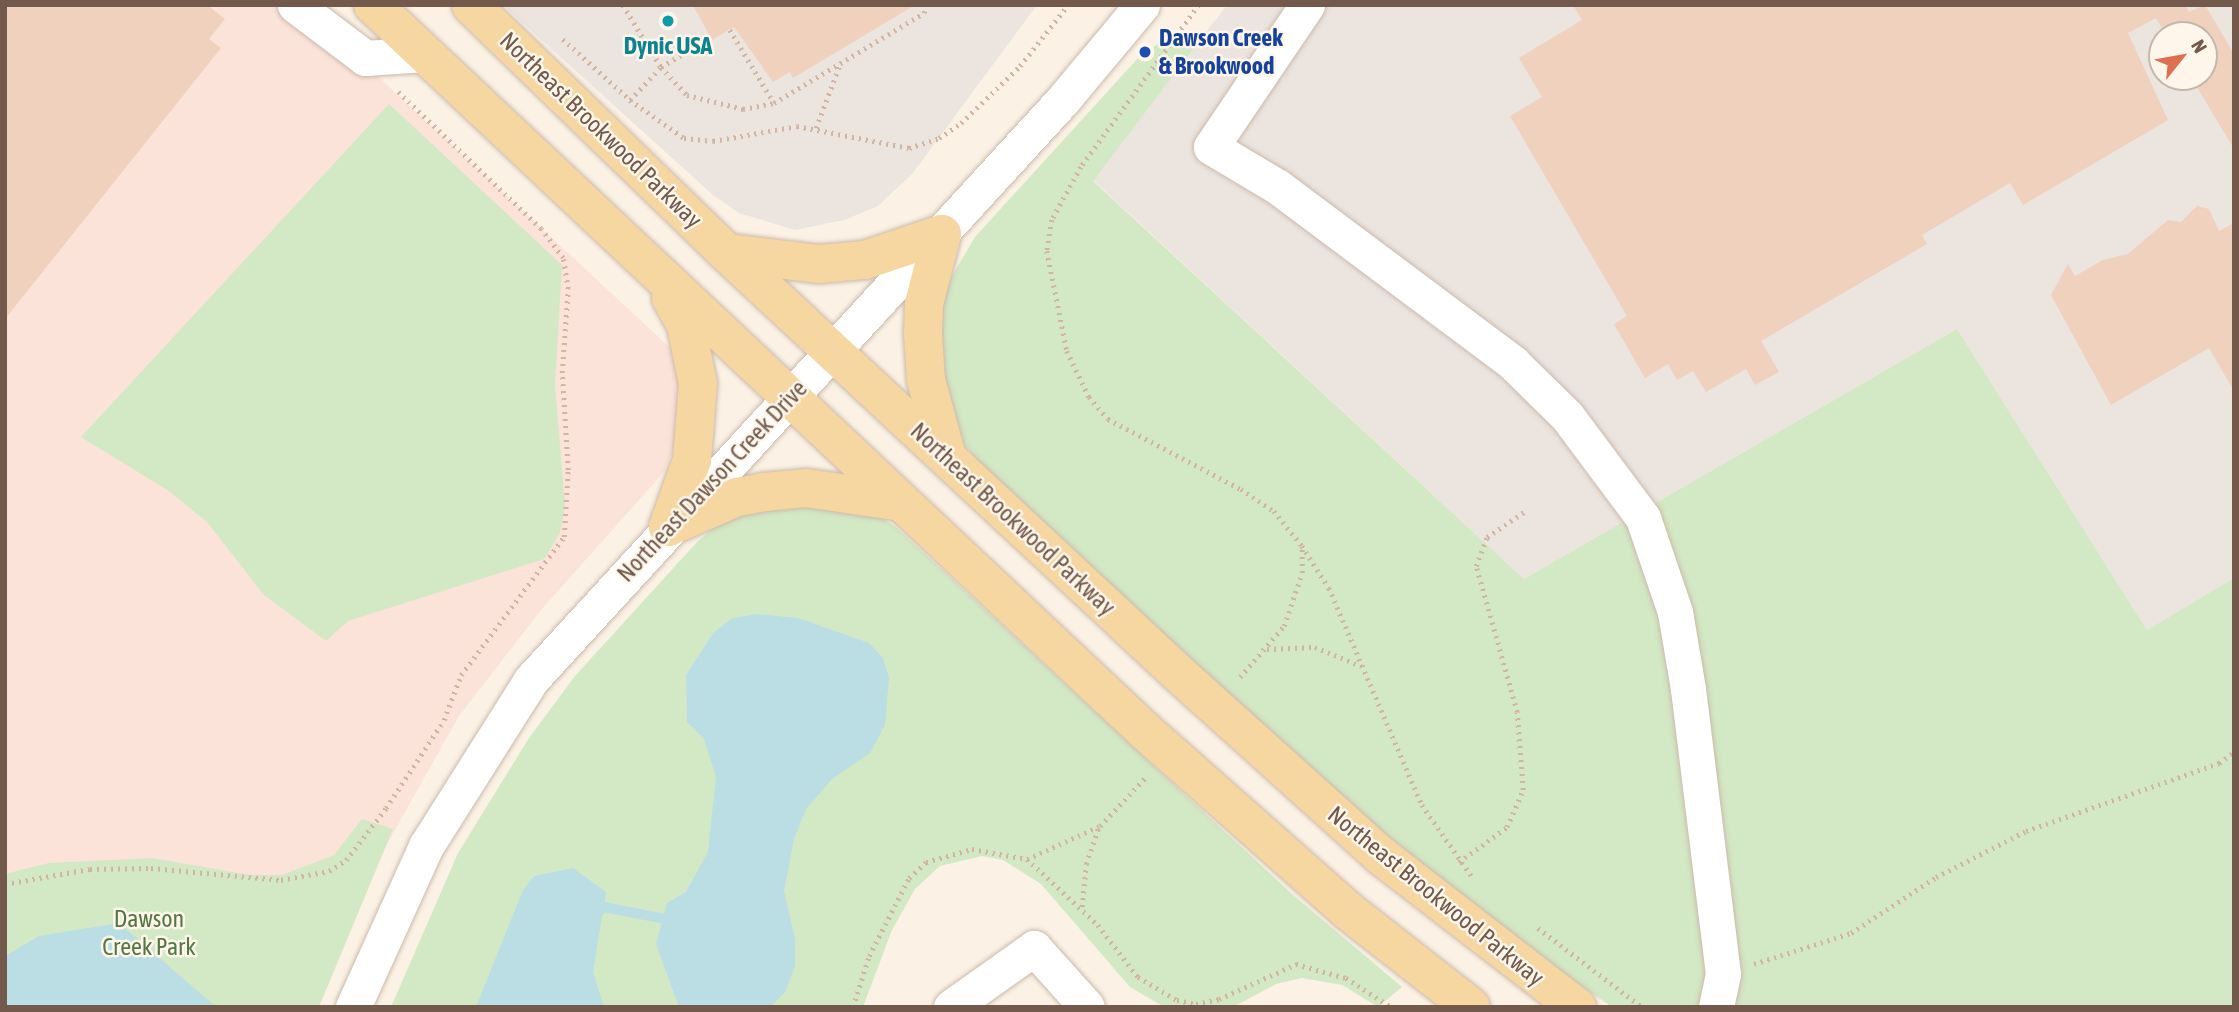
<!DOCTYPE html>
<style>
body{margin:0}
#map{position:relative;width:2239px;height:1012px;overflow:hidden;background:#fbf2e5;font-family:"Asap Condensed",sans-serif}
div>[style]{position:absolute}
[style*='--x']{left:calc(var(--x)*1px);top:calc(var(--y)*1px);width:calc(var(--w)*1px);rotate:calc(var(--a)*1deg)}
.commercial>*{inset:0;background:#fbe3d9}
.industrial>*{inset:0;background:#ebe4df}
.green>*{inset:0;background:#d3e8c4}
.water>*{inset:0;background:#badee3}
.stream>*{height:10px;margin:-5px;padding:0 5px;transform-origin:5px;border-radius:5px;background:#badee3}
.building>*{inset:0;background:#efd1be}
.path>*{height:4.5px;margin-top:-2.25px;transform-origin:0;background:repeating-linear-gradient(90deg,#d3b4a1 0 2px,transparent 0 7px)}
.roads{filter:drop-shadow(0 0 2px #ccbaac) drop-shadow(0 0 2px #ccbaac)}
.minor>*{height:35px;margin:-17.5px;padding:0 17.5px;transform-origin:17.5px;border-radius:17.5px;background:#fff}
.major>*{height:38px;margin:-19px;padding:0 19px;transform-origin:19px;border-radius:19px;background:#f6d6a1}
.dots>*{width:19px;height:19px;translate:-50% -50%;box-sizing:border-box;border:4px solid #fef6eb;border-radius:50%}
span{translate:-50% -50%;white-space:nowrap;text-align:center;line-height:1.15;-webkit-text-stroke:5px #fef6eb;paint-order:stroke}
.transit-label{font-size:24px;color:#164399;font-weight:700}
.left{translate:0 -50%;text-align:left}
.culture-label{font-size:24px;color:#0d838f;font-weight:700}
.street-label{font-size:24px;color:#72594c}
.park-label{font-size:24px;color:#547844}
.frame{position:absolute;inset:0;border:7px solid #72594c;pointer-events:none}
.north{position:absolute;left:2148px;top:21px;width:70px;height:70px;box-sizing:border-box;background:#fef6eb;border:2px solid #c6b7ab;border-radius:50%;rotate:59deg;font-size:19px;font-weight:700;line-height:28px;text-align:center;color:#72594c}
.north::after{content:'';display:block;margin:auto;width:24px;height:32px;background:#de6f51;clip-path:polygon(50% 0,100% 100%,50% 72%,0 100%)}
</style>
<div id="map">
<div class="commercial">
<div style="clip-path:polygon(5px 5px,301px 5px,680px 357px,681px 429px,664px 472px,541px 610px,459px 716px,372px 871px,319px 1007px,5px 1007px)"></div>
</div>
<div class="industrial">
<div style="clip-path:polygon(503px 5px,1037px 5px,912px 174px,878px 206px,844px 220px,795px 230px,739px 213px,713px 195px)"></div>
<div style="clip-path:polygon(evenodd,1227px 5px,2234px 5px,2234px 578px,2147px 630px,1957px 329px,1524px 579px,1093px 180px,1227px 5px,2162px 35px,2204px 35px,2204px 77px,2162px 77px,2162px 35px)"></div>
</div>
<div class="green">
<div style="clip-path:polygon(1172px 34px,1204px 35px,1093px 181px,1524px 579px,1957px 329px,2147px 630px,2234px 578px,2234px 1007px,1612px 1007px,1545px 961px,1380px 830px,1219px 690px,994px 480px,954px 432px,935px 360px,943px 291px,975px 237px,1139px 57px)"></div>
<div style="clip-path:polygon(389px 104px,562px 265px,555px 385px,565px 506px,560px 533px,544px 559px,348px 621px,326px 641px,264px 595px,207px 522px,169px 491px,81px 437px)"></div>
<div style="clip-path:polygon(771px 501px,881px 517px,896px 527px,1293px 895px,1402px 987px,1378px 1007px,1342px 985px,1302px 978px,1276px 984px,1233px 1007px,1164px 1007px,1130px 987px,1041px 884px,1003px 860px,982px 856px,940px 866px,915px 889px,892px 930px,863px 1007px,391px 1007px,458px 853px,529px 738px,575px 676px,698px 541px,716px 526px)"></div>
<div style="clip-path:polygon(362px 819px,393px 829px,319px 1007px,5px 1007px,5px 874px,49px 863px,152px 858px,250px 875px,282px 875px,334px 855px)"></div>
</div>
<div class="water">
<div style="clip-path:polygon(756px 614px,798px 618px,869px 643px,883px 658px,889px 678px,885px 725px,870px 753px,832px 779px,806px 809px,794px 839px,784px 891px,795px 939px,795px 966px,785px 992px,770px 1007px,679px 1007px,656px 944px,667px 903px,686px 892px,708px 852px,716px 777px,704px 739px,687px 722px,686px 675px,714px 632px,733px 618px)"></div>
<div style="clip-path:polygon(573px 868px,606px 892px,593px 972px,604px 1007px,476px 1007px,523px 890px,534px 876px)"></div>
<div style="clip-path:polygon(119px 923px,216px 1007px,5px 1007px,5px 956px,39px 936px)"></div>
</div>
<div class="stream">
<div style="--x:596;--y:915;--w:11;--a:-45"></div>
<div style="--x:604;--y:907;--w:62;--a:11.1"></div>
<div style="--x:665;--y:919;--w:13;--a:-42"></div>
</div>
<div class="building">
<div style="clip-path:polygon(5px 5px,207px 5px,225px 19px,209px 39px,221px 48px,5px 319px)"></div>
<div style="clip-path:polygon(693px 5px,915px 5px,793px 78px,790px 72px,773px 82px,734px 27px,712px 40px)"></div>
<div style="clip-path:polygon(1573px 5px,2185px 5px,2189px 12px,2205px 5px,2234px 54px,2234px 149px,2191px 77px,2204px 77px,2204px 35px,2166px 35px,2156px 18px,2128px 33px,2168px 120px,2023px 205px,2010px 183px,1922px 235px,1927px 244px,1761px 341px,1779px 372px,1755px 385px,1746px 369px,1706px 392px,1693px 371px,1677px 380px,1668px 364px,1645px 378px,1614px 324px,1627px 316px,1510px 116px,1542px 97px,1519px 58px,1582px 20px)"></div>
<div style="clip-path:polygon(2197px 206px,2209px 209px,2219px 231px,2234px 223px,2234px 391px,2209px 348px,2111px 405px,2051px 295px,2068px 264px,2075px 276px,2103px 260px,2128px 254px,2168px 220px,2181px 222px)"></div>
</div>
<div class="path">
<div style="--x:623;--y:5;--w:73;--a:58.5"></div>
<div style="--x:661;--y:67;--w:38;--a:47"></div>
<div style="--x:687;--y:95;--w:58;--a:14"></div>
<div style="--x:743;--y:109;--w:32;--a:-11"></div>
<div style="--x:774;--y:103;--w:175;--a:-31"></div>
<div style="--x:924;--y:13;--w:8;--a:-76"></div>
<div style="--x:1199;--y:5;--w:200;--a:126.1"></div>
<div style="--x:1081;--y:167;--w:60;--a:118.7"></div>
<div style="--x:1052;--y:220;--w:31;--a:99"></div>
<div style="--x:1047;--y:251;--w:102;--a:78.7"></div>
<div style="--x:1067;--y:351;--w:51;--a:64.4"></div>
<div style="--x:1089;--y:397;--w:29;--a:49"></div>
<div style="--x:1108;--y:419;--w:150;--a:27.8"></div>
<div style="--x:1241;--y:489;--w:40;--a:34"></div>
<div style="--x:1274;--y:511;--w:45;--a:51.3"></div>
<div style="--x:1302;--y:546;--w:50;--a:57.3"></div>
<div style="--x:1329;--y:588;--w:236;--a:66.8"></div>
<div style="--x:1422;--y:805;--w:89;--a:55.1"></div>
<div style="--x:730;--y:30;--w:85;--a:58.9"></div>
<div style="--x:563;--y:39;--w:91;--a:42.3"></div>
<div style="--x:630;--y:100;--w:66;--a:35.1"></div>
<div style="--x:684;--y:138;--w:29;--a:6"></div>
<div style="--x:713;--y:141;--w:85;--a:-10.1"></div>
<div style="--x:797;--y:126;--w:114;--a:11.1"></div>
<div style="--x:909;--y:148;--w:32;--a:-18"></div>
<div style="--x:939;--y:138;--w:27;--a:-34"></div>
<div style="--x:961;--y:123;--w:82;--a:-44"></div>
<div style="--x:1020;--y:66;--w:78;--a:-51.8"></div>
<div style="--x:630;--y:100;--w:45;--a:-46.8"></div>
<div style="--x:661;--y:67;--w:57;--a:-30.6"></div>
<div style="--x:816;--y:128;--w:68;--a:-69.4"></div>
<div style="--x:1267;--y:649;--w:48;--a:-2.4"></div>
<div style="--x:1315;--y:647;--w:50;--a:22.4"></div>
<div style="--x:1240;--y:677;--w:67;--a:-49.2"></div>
<div style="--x:1284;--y:626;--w:56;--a:-71.2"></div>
<div style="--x:1302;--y:573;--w:26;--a:-90"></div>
<div style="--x:1027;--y:859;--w:80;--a:-24.3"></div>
<div style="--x:1100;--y:826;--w:67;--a:-46.8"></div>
<div style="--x:1459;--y:862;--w:59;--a:-36.1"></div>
<div style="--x:1507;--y:827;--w:40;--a:-66.6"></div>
<div style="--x:1523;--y:790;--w:78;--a:-94.4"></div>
<div style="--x:1517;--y:712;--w:152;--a:-105.7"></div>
<div style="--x:1476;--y:566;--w:31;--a:-69"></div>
<div style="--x:1487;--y:537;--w:48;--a:-34"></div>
<div style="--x:5;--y:884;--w:86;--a:-10"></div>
<div style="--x:90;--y:869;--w:61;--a:-0.9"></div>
<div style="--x:151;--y:868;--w:131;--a:5.3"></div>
<div style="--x:281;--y:880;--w:49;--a:-10.6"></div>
<div style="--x:329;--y:871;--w:20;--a:-33"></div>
<div style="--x:346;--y:860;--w:66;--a:-52.4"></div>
<div style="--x:386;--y:808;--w:105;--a:-56.6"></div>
<div style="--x:444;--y:720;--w:48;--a:-69.3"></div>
<div style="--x:461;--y:675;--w:172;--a:-53.3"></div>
<div style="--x:564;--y:537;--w:67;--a:-86.6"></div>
<div style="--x:568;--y:470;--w:97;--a:-93.5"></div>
<div style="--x:562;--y:373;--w:84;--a:-85.9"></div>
<div style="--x:568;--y:289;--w:31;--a:-99"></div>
<div style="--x:563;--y:258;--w:36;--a:-127"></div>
<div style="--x:541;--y:229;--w:201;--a:-136.2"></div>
<div style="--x:1082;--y:907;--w:43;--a:-84.7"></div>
<div style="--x:1086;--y:864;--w:39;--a:-71"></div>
<div style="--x:1538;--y:928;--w:131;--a:37.2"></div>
<div style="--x:1754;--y:964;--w:102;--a:-17.7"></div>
<div style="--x:1851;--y:933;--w:102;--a:-33.4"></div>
<div style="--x:1936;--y:877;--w:101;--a:-27.1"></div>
<div style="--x:2026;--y:831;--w:205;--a:-19.4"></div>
<div style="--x:2219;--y:763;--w:19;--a:-36"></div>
<div style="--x:853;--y:1007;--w:53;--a:-72.6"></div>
<div style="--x:869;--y:956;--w:88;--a:-62.9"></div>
<div style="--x:909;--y:878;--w:23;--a:-43"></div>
<div style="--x:926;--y:862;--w:48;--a:-15.8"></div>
<div style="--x:972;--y:849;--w:56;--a:10.3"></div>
<div style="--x:1027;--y:859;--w:97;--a:42.9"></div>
<div style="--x:1098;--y:925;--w:66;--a:52.4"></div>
<div style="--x:1138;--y:977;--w:45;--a:30.5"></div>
<div style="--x:1177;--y:1000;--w:19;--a:12"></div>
<div style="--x:1196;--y:1004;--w:24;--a:-12"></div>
<div style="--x:1219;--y:999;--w:85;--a:-24.4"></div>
<div style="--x:1296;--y:964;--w:52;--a:15.6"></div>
<div style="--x:1346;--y:978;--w:54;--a:32.8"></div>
</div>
<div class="roads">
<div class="minor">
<div style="--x:295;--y:5;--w:88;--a:37.1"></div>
<div style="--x:365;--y:58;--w:60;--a:-3.8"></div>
<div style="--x:1307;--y:5;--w:171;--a:124.1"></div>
<div style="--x:1211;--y:147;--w:78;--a:30.8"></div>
<div style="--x:1278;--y:187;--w:294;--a:36.8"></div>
<div style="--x:1513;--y:363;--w:76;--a:44.5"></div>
<div style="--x:1567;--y:416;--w:127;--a:53.3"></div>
<div style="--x:1643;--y:518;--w:99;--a:71.2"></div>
<div style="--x:1675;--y:612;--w:78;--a:80.4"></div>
<div style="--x:1688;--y:689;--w:287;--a:83"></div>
<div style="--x:1723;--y:974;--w:34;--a:102"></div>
<div style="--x:353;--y:1007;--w:177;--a:-65.6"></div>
<div style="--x:426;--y:846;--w:196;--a:-57.7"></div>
<div style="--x:531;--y:680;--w:786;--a:-47.48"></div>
<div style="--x:1062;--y:101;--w:125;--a:-50.2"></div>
<div style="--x:951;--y:1007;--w:102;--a:-35.4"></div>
<div style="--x:1034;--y:948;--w:79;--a:48.1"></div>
</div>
<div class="major">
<div style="--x:373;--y:5;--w:1060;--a:43.24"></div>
<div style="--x:1145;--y:731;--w:270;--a:41.5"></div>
<div style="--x:1347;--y:910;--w:157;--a:38"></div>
<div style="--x:471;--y:5;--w:356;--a:44.1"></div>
<div style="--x:727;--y:253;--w:616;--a:42.96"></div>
<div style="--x:1178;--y:673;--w:272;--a:42"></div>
<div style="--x:1380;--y:855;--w:249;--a:37.7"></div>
<div style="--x:942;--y:234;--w:72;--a:104.4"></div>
<div style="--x:924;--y:304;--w:31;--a:92"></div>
<div style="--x:923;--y:335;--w:45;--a:86.2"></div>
<div style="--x:926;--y:380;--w:80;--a:74.7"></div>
<div style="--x:729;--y:253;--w:91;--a:7"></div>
<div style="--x:819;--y:264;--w:46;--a:-5"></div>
<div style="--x:865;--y:260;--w:81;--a:-18.7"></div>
<div style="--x:668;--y:527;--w:71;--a:-70.3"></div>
<div style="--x:692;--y:460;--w:76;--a:-85.5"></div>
<div style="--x:698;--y:384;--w:60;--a:-101.5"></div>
<div style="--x:686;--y:325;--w:31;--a:-119"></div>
<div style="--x:668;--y:527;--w:75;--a:-23.5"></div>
<div style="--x:737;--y:497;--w:27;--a:-10"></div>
<div style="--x:764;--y:492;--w:42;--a:-5.4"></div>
<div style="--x:806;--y:488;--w:90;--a:8.3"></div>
</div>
</div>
<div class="dots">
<div style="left:668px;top:21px;background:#0f9aa8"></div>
<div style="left:1145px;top:52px;background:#1a4fb4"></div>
</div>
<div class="transit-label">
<span class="left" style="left:1159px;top:52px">Dawson Creek<br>&amp; Brookwood</span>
</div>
<div class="culture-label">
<span style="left:668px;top:46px">Dynic USA</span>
</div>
<div class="street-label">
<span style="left:601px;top:130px;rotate:44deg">Northeast Brookwood Parkway</span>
<span style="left:712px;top:481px;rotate:-47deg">Northeast Dawson Creek Drive</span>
<span style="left:1013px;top:519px;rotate:43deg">Northeast Brookwood Parkway</span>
<span style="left:1436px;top:896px;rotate:39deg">Northeast Brookwood Parkway</span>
</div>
<div class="park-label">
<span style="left:149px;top:933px">Dawson<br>Creek Park</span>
</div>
<div class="frame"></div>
<div class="north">N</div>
</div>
